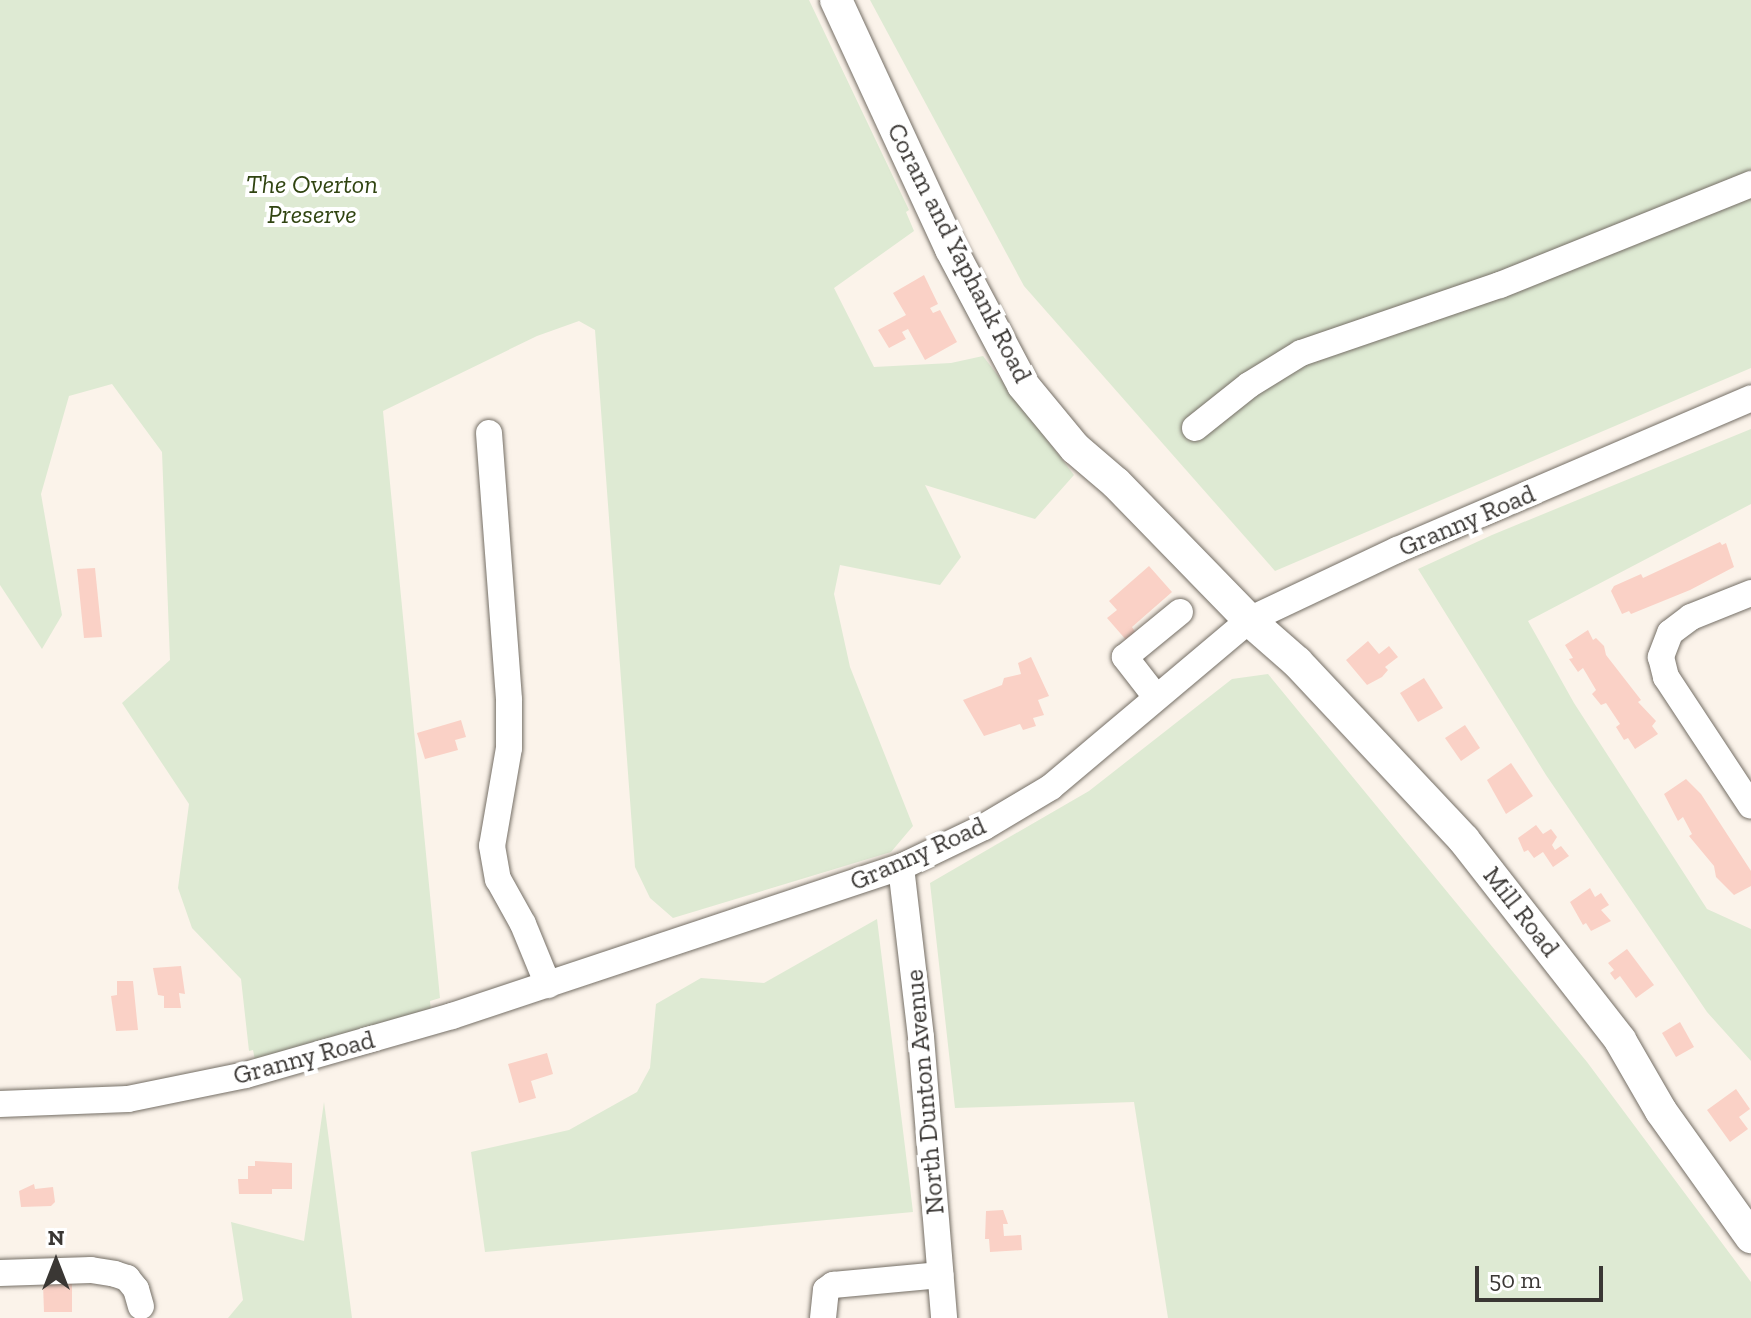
<!DOCTYPE html>
<style>
body{margin:0}
#map{position:relative;width:1751px;height:1318px;overflow:hidden;background:#fbf3ea;font-family:"Zilla Slab",serif}
div>[style]{position:absolute}
[style*='--x']{left:calc(var(--x)*1px);top:calc(var(--y)*1px);width:calc(var(--w)*1px);rotate:calc(var(--a)*1deg)}
.green>*{inset:0;background:#deead3}
.building>*{inset:0;background:#fad1c6}
.roads{filter:drop-shadow(0 0 2px #756f66) drop-shadow(0 0 2px #756f66)}
.minor>*{height:26px;margin:-13px;padding:0 13px;transform-origin:13px;border-radius:13px;background:#fff}
.major>*{height:32px;margin:-16px;padding:0 16px;transform-origin:16px;border-radius:16px;background:#fff}
span{translate:-50% -50%;white-space:nowrap;text-align:center;line-height:1.15;-webkit-text-stroke:8px #fff;paint-order:stroke}
.park-label{font-size:26px;color:#304411;font-style:italic}
.street-label{font-size:26px;color:#3a3734}
.north{position:absolute;left:16px;top:1222px;width:80px;height:80px;-webkit-text-stroke:6px #fff;paint-order:stroke;rotate:0deg;font-size:22px;font-weight:700;line-height:32px;text-align:center;color:#3a3734}
.north::after{content:'';display:block;margin:auto;width:28px;height:36px;background:#3a3734;clip-path:polygon(50% 0,100% 100%,50% 72%,0 100%)}
.scale{position:absolute;left:1475px;top:1266px;width:128px;height:36px;box-sizing:border-box;border:4px solid #3a3734;border-top:0;padding-left:10px;font-size:24px;line-height:28px;white-space:nowrap;color:#3a3734;-webkit-text-stroke:6px #fff;paint-order:stroke}
</style>
<div id="map">
<div class="green">
<div style="clip-path:polygon(0 0,809px 0,909px 210px,906px 212px,914px 231px,834px 288px,874px 367px,951px 363px,983px 356px,1074px 475px,1035px 519px,925px 485px,961px 557px,940px 585px,840px 565px,834px 594px,850px 667px,913px 826px,891px 852px,673px 918px,650px 898px,635px 867px,595px 330px,579px 321px,537px 336px,383px 411px,440px 998px,430px 1001px,431px 1011px,255px 1060px,253px 1050px,249px 1051px,241px 979px,192px 928px,178px 888px,189px 804px,122px 703px,170px 660px,162px 452px,112px 384px,69px 396px,41px 494px,62px 615px,42px 649px,0 585px)"></div>
<div style="clip-path:polygon(870px 0,1751px 0,1751px 368px,1275px 571px,1024px 286px)"></div>
<div style="clip-path:polygon(1751px 429px,1751px 504px,1528px 621px,1574px 703px,1707px 909px,1751px 929px,1751px 1061px,1707px 1012px,1546px 775px,1418px 569px,1492px 535px)"></div>
<div style="clip-path:polygon(1268px 674px,1587px 1062px,1751px 1282px,1751px 1318px,1168px 1318px,1134px 1102px,955px 1108px,930px 883px,1089px 791px,1232px 679px)"></div>
<div style="clip-path:polygon(877px 919px,913px 1212px,485px 1252px,471px 1152px,569px 1130px,637px 1092px,650px 1068px,656px 1004px,701px 978px,764px 983px)"></div>
<div style="clip-path:polygon(324px 1102px,352px 1318px,228px 1318px,243px 1300px,231px 1222px,304px 1241px)"></div>
</div>
<div class="building">
<div style="clip-path:polygon(924px 275px,938px 304px,930px 308px,933px 313px,940px 310px,957px 342px,925px 360px,908px 329px,902px 332px,906px 339px,889px 348px,878px 330px,906px 315px,893px 293px)"></div>
<div style="clip-path:polygon(1720px 542px,1722px 545px,1726px 543px,1734px 567px,1690px 590px,1631px 614px,1629px 611px,1622px 614px,1611px 591px,1614px 586px,1641px 574px,1643px 578px)"></div>
<div style="clip-path:polygon(1149px 566px,1172px 592px,1132px 627px,1136px 633px,1127px 641px,1107px 618px,1117px 610px,1109px 601px)"></div>
<div style="clip-path:polygon(95px 568px,102px 637px,84px 638px,77px 569px)"></div>
<div style="clip-path:polygon(1588px 630px,1593px 640px,1596px 638px,1604px 646px,1606px 655px,1641px 700px,1638px 702px,1656px 721px,1652px 726px,1658px 734px,1635px 749px,1628px 738px,1624px 740px,1616px 727px,1620px 724px,1606px 703px,1601px 705px,1592px 694px,1596px 690px,1583px 668px,1578px 672px,1569px 659px,1573px 658px,1565px 645px)"></div>
<div style="clip-path:polygon(1368px 641px,1379px 654px,1389px 646px,1398px 657px,1385px 667px,1388px 670px,1382px 677px,1367px 685px,1346px 660px)"></div>
<div style="clip-path:polygon(1031px 657px,1049px 696px,1038px 700px,1044px 715px,1033px 718px,1036px 726px,1023px 730px,1020px 724px,984px 736px,963px 700px,1002px 685px,1004px 678px,1021px 674px,1018px 663px)"></div>
<div style="clip-path:polygon(1424px 678px,1443px 708px,1418px 722px,1400px 693px)"></div>
<div style="clip-path:polygon(461px 720px,466px 737px,455px 740px,458px 750px,425px 759px,417px 733px)"></div>
<div style="clip-path:polygon(1465px 725px,1480px 748px,1461px 761px,1445px 738px)"></div>
<div style="clip-path:polygon(1511px 763px,1533px 796px,1506px 814px,1487px 780px)"></div>
<div style="clip-path:polygon(1686px 779px,1701px 794px,1751px 871px,1751px 886px,1734px 895px,1716px 877px,1714px 866px,1689px 836px,1692px 834px,1683px 817px,1678px 821px,1664px 794px)"></div>
<div style="clip-path:polygon(1536px 825px,1543px 834px,1551px 829px,1557px 837px,1552px 845px,1555px 850px,1561px 846px,1569px 856px,1553px 867px,1543px 852px,1534px 858px,1528px 850px,1524px 852px,1518px 838px)"></div>
<div style="clip-path:polygon(1590px 888px,1595px 897px,1601px 893px,1609px 905px,1601px 910px,1611px 921px,1591px 931px,1586px 923px,1583px 925px,1570px 902px)"></div>
<div style="clip-path:polygon(1627px 949px,1654px 985px,1636px 998px,1620px 976px,1615px 980px,1610px 973px,1614px 970px,1608px 963px)"></div>
<div style="clip-path:polygon(181px 966px,185px 994px,179px 993px,181px 1008px,164px 1008px,164px 996px,158px 995px,153px 968px)"></div>
<div style="clip-path:polygon(117px 981px,133px 981px,138px 1030px,116px 1031px,111px 996px,117px 995px)"></div>
<div style="clip-path:polygon(1680px 1022px,1694px 1047px,1676px 1057px,1662px 1033px)"></div>
<div style="clip-path:polygon(547px 1053px,553px 1074px,531px 1081px,536px 1098px,519px 1103px,508px 1064px)"></div>
<div style="clip-path:polygon(1736px 1089px,1750px 1109px,1739px 1117px,1748px 1129px,1730px 1142px,1707px 1110px)"></div>
<div style="clip-path:polygon(255px 1161px,292px 1163px,292px 1189px,272px 1189px,272px 1194px,239px 1194px,238px 1179px,248px 1179px,248px 1166px,255px 1166px)"></div>
<div style="clip-path:polygon(34px 1184px,35px 1189px,53px 1187px,55px 1202px,51px 1206px,21px 1207px,19px 1191px)"></div>
<div style="clip-path:polygon(1003px 1210px,1008px 1224px,1003px 1224px,1004px 1236px,1021px 1235px,1022px 1250px,990px 1252px,989px 1239px,985px 1239px,986px 1211px)"></div>
<div style="clip-path:polygon(72px 1283px,72px 1312px,44px 1312px,43px 1284px)"></div>
</div>
<div class="roads">
<div class="minor">
<div style="--x:1195;--y:428;--w:69;--a:-38.5"></div>
<div style="--x:1249;--y:385;--w:61;--a:-31.6"></div>
<div style="--x:1301;--y:353;--w:210;--a:-18.9"></div>
<div style="--x:1500;--y:285;--w:271;--a:-21.9"></div>
<div style="--x:489;--y:433;--w:268;--a:85.7"></div>
<div style="--x:509;--y:700;--w:48;--a:90"></div>
<div style="--x:509;--y:748;--w:99;--a:99.8"></div>
<div style="--x:492;--y:846;--w:34;--a:80"></div>
<div style="--x:498;--y:879;--w:51;--a:60.9"></div>
<div style="--x:523;--y:924;--w:66;--a:67.7"></div>
<div style="--x:1751;--y:593;--w:65;--a:158.2"></div>
<div style="--x:1691;--y:617;--w:26;--a:143"></div>
<div style="--x:1670;--y:633;--w:26;--a:111"></div>
<div style="--x:1661;--y:657;--w:21;--a:76"></div>
<div style="--x:1666;--y:677;--w:154;--a:56.6"></div>
<div style="--x:1156;--y:697;--w:51;--a:-127.8"></div>
<div style="--x:1125;--y:657;--w:71;--a:-39.3"></div>
<div style="--x:901;--y:867;--w:171;--a:83.3"></div>
<div style="--x:921;--y:1037;--w:282;--a:85.3"></div>
<div style="--x:0;--y:1104;--w:128;--a:-2.2"></div>
<div style="--x:128;--y:1099;--w:120;--a:-11.5"></div>
<div style="--x:246;--y:1075;--w:214;--a:-16"></div>
<div style="--x:452;--y:1016;--w:473;--a:-18.4"></div>
<div style="--x:901;--y:867;--w:92;--a:-25.7"></div>
<div style="--x:984;--y:827;--w:78;--a:-30.8"></div>
<div style="--x:1051;--y:787;--w:259;--a:-40.1"></div>
<div style="--x:1249;--y:620;--w:164;--a:-25.3"></div>
<div style="--x:1397;--y:550;--w:385;--a:-23.2"></div>
<div style="--x:0;--y:1273;--w:91;--a:-1.9"></div>
<div style="--x:91;--y:1270;--w:24;--a:9"></div>
<div style="--x:115;--y:1274;--w:13;--a:18"></div>
<div style="--x:127;--y:1278;--w:14;--a:51"></div>
<div style="--x:136;--y:1289;--w:18;--a:74"></div>
<div style="--x:823;--y:1318;--w:28;--a:-84"></div>
<div style="--x:826;--y:1290;--w:9;--a:-36"></div>
<div style="--x:833;--y:1285;--w:108;--a:-5.3"></div>
</div>
<div class="major">
<div style="--x:836;--y:0;--w:274;--a:65.2"></div>
<div style="--x:951;--y:249;--w:154;--a:62.1"></div>
<div style="--x:1023;--y:385;--w:82;--a:50.5"></div>
<div style="--x:1075;--y:448;--w:54;--a:40.5"></div>
<div style="--x:1116;--y:483;--w:191;--a:45.8"></div>
<div style="--x:1249;--y:620;--w:64;--a:41.2"></div>
<div style="--x:1297;--y:662;--w:244;--a:46.8"></div>
<div style="--x:1464;--y:840;--w:254;--a:52"></div>
<div style="--x:1620;--y:1040;--w:82;--a:60"></div>
<div style="--x:1661;--y:1111;--w:155;--a:54.5"></div>
</div>
</div>
<div class="park-label">
<span style="left:312px;top:200px">The Overton<br>Preserve</span>
</div>
<div class="street-label">
<span style="left:959px;top:253px;rotate:63deg">Coram and Yaphank Road</span>
<span style="left:1467px;top:521px;rotate:-23deg">Granny Road</span>
<span style="left:918px;top:854px;rotate:-24deg">Granny Road</span>
<span style="left:1521px;top:912px;rotate:52deg">Mill Road</span>
<span style="left:304px;top:1058px;rotate:-15deg">Granny Road</span>
<span style="left:925px;top:1092px;rotate:-95deg">North Dunton Avenue</span>
</div>
<div class="north">N</div>
<div class="scale">50 m</div>
</div>
